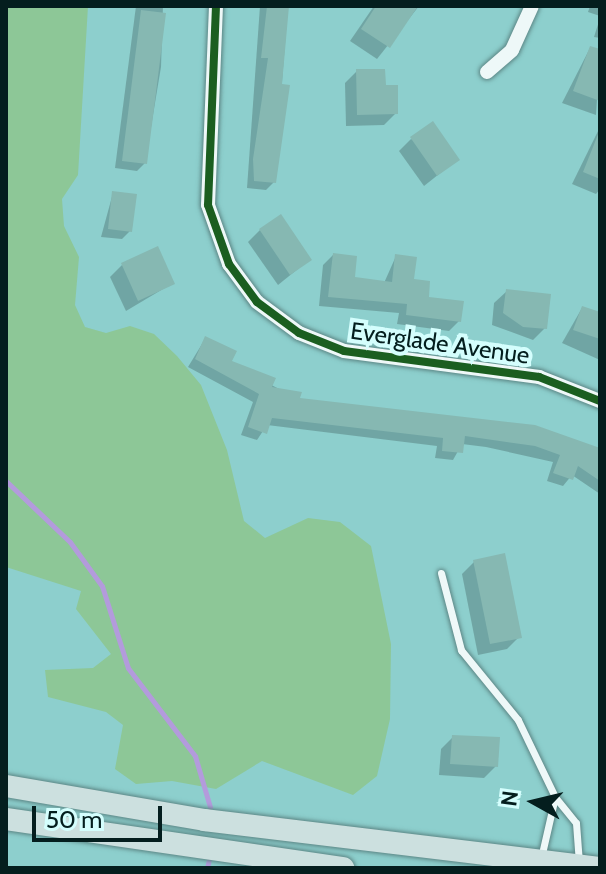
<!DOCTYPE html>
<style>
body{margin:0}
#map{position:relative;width:606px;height:874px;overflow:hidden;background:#8dcfcd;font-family:Cabin,sans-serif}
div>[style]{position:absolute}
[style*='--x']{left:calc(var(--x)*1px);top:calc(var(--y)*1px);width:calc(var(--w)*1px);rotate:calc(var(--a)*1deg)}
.green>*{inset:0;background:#8dc797}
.shadow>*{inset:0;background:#0003}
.stream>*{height:5px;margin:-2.5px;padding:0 2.5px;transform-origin:2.5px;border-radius:2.5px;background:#b39bdc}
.building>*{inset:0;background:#86b8b2}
.roads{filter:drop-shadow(0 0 2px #5c8685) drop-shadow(0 0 2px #5c8685)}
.service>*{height:7px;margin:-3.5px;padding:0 3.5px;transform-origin:3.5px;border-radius:3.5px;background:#eef8f8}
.minor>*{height:14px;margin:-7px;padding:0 7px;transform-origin:7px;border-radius:7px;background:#eef8f8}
.primary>*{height:22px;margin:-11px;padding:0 11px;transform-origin:11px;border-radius:11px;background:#cce0df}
.cycleway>*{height:8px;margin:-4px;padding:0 4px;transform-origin:4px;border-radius:4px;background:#1b5e20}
span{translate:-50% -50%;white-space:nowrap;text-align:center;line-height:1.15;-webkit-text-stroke:8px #d4fefd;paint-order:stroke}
.street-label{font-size:24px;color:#041e1e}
.frame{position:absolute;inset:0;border:8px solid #041e1e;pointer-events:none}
.north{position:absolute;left:494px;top:762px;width:80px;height:80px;-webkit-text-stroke:6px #d4fefd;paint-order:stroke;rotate:278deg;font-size:22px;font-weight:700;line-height:32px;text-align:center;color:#041e1e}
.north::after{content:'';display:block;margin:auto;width:28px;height:36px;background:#041e1e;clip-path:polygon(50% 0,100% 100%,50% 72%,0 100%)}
.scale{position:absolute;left:32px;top:806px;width:130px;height:36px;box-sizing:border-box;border:4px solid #041e1e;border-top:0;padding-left:10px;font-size:24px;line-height:28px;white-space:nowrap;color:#041e1e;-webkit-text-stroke:6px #d4fefd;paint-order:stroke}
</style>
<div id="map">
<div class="green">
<div style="clip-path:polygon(6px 6px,88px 6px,78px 175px,62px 199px,64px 226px,79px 257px,75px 305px,85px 327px,106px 333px,130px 326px,154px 334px,177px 356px,201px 385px,227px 450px,244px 521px,265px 538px,308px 518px,340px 522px,371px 546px,391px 644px,390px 719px,377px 776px,353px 795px,262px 761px,216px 789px,172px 781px,136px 784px,115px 769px,123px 725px,106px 712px,48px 697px,45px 670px,93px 668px,111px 654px,76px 609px,81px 591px,6px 567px)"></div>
</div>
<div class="shadow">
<div style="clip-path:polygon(136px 6px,163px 6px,161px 67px,145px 163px,137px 171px,115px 168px)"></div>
<div style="clip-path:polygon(260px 6px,288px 6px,274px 182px,266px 190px,247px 188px)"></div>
<div style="clip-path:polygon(374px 6px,419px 6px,377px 59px,350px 41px)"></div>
<div style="clip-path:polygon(590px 6px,600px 6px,600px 16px,588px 12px)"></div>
<div style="clip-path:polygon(600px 18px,600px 38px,594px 37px)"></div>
<div style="clip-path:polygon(590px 48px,600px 51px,596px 115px,562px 103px)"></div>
<div style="clip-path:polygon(357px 71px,384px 87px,396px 113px,384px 125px,346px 126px,345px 83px)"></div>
<div style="clip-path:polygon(600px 127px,600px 189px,596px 194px,572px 184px)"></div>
<div style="clip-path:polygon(411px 139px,458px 159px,424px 186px,399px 151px)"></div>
<div style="clip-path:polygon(113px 193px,130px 231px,122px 239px,101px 237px)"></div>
<div style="clip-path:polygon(260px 230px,309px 260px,278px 285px,248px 242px)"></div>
<div style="clip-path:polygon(333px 255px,353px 279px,384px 283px,396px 256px,426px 298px,459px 321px,449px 331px,397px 324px,399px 313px,319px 306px,323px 265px)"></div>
<div style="clip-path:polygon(122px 265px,173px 283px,126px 311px,110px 277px)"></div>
<div style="clip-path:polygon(507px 291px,545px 328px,533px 340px,492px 325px,494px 303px)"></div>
<div style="clip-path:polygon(582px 308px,600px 314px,600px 360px,562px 343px)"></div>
<div style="clip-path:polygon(205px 339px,230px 363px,298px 399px,600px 455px,600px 494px,572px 475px,563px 486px,547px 481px,553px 462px,486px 447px,462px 444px,453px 460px,435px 458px,437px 446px,267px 425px,257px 440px,241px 435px,253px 402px,188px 367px)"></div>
<div style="clip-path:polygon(474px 562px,519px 637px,507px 649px,478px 655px,462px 574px)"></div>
<div style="clip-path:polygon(453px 737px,496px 766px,484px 778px,439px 775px,441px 749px)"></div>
</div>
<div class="stream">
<div style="--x:6;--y:481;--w:88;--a:43.6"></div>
<div style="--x:70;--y:542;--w:54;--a:54"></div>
<div style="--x:102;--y:586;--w:86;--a:72.4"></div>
<div style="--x:128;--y:668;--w:111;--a:52.7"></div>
<div style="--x:195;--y:756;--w:53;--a:73.6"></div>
<div style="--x:207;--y:868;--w:9;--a:-77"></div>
</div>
<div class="building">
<div style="clip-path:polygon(267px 6px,289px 6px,282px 84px,290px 85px,276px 183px,254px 181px,253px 159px,268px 58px,261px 58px)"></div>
<div style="clip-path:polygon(376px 6px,418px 6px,390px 48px,361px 29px)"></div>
<div style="clip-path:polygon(141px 10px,166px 13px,147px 164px,122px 161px)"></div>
<div style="clip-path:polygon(590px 46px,600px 49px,600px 101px,573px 91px)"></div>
<div style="clip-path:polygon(356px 69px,385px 69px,386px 85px,398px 85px,398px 114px,357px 115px)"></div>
<div style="clip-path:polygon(433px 121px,460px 160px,437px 176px,410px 137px)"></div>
<div style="clip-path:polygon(599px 132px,600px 132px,600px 179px,583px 172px)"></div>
<div style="clip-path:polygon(112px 191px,137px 194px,132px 232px,108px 229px)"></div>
<div style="clip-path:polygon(281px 214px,312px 260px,290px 275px,259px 229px)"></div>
<div style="clip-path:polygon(158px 246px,175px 284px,138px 301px,121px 263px)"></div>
<div style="clip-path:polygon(333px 253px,357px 256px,355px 277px,392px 282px,395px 254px,417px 257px,414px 279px,430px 281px,429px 297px,464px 301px,461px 322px,406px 315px,407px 304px,328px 297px)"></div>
<div style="clip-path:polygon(506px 289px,551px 294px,547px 329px,523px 327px,503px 313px)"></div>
<div style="clip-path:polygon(582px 306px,600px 312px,600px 339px,573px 330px)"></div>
<div style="clip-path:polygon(205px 336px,237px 351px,232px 361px,276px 378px,272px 387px,302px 392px,300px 398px,535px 425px,600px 448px,600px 481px,578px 466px,573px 480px,553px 473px,560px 455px,535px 446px,465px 436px,463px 453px,442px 451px,443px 438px,272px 418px,267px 434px,248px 427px,259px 394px,195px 359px)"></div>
<div style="clip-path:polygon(505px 553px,522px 638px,490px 644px,473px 560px)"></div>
<div style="clip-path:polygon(452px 735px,500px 737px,498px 767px,450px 764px)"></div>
</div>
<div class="roads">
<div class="service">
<div style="--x:441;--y:573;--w:80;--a:75.4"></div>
<div style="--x:461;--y:650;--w:90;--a:50.8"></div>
<div style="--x:518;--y:720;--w:85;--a:64.3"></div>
<div style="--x:541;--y:858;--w:63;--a:-77.1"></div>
<div style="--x:555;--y:797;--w:33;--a:51"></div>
<div style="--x:576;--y:823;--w:40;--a:85.7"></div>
</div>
<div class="minor">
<div style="--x:216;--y:6;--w:199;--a:92.3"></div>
<div style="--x:208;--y:205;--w:63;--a:70.4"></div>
<div style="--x:229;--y:264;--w:47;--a:53.6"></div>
<div style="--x:257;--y:302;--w:52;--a:36.4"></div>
<div style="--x:299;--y:333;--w:48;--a:21.8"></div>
<div style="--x:344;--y:351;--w:197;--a:7.6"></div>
<div style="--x:539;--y:377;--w:66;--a:21.5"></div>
<div style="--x:487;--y:72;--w:33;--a:-41"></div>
<div style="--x:512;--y:50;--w:48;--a:-65.6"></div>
</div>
<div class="primary">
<div style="--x:6;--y:786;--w:201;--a:9.7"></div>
<div style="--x:204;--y:820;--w:398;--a:6.9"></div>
<div style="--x:6;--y:819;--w:341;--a:8.3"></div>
</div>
</div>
<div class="cycleway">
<div style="--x:216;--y:6;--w:199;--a:92.3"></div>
<div style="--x:208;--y:205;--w:63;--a:70.4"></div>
<div style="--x:229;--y:264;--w:47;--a:53.6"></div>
<div style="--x:257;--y:302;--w:52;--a:36.4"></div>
<div style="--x:299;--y:333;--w:48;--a:21.8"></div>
<div style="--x:344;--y:351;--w:197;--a:7.6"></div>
<div style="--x:539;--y:377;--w:66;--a:21.5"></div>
</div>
<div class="street-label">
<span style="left:440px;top:343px;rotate:8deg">Everglade Avenue</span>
</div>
<div class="frame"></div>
<div class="north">N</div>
<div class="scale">50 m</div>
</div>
